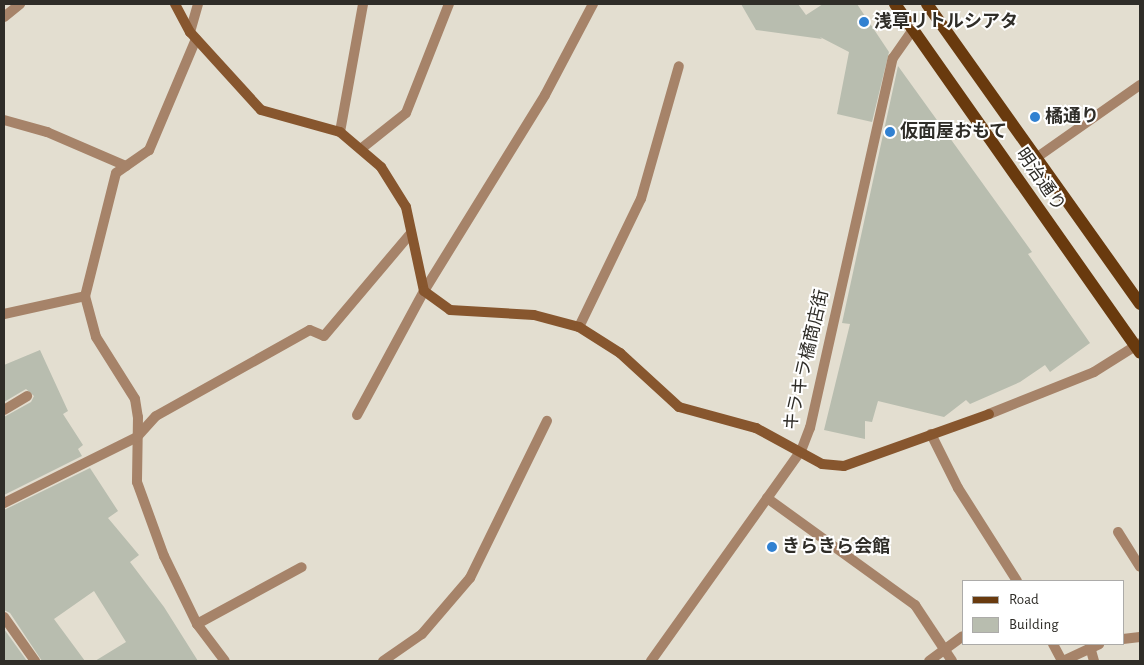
<!DOCTYPE html>
<meta charset="utf-8">
<style>
body{margin:0}
#map{position:relative;width:1144px;height:665px;overflow:hidden;background:#e3ded0;font-family:"Alegreya Sans","Noto Sans JP",sans-serif}
div>[style]{position:absolute}
[style*='--x']{left:calc(var(--x)*1px);top:calc(var(--y)*1px);width:calc(var(--w)*1px);rotate:calc(var(--a)*1deg)}
.building>*{inset:0;background:#b8bdaf}
.lane>*{height:10px;margin:-5px;padding:0 5px;transform-origin:5px;border-radius:5px;background:#a68369}
.street>*{height:10px;margin:-5px;padding:0 5px;transform-origin:5px;border-radius:5px;background:#a68369}
.secondary>*{height:10px;margin:-5px;padding:0 5px;transform-origin:5px;border-radius:5px;background:#87562e}
.primary>*{height:12px;margin:-6px;padding:0 6px;transform-origin:6px;border-radius:6px;background:#693a0e}
.dots>*{width:14px;height:14px;translate:-50% -50%;box-sizing:border-box;border:2px solid #fff;border-radius:50%}
span{translate:-50% -50%;white-space:nowrap;text-align:center;line-height:1.15;-webkit-text-stroke:4px #fff;paint-order:stroke}
.poi-label{font-size:18px;color:#2f2d28;font-weight:700}
.left{translate:0 -50%;text-align:left}
.street-label{font-size:18px;color:#2f2d28}
.frame{position:absolute;inset:0;border:5px solid #2f2d28;pointer-events:none}
.legend{position:absolute;left:962px;top:580px;width:162px;height:65px;box-sizing:border-box;background:#fff;border:1px solid #acaba9;margin:0;padding:6px 9px;list-style:none;font-size:15px;color:#2f2d28}
.legend li{display:flex;align-items:center;gap:10px;height:25px}
.legend b{width:25px;border:1px solid #acaba9}
</style>
<div id="map">
<div class="building">
<div style="clip-path:polygon(741px 4px,798px 4px,806px 15px,823px 4px,857px 4px,889px 52px,872px 122px,837px 114px,849px 52px,820px 37px,822px 39px,756px 30px)"></div>
<div style="clip-path:polygon(898px 66px,1032px 252px,1028px 254px,1090px 343px,1050px 372px,1045px 365px,1020px 382px,970px 404px,966px 400px,944px 417px,878px 401px,872px 422px,865px 421px,865px 439px,824px 430px,850px 324px,842px 323px)"></div>
<div style="clip-path:polygon(40px 350px,68px 411px,63px 414px,83px 445px,78px 449px,82px 456px,4px 495px,4px 417px,31px 402px,34px 396px,26px 389px,4px 402px,4px 365px)"></div>
<div style="clip-path:polygon(90px 468px,118px 511px,108px 518px,139px 555px,130px 562px,164px 607px,198px 661px,95px 661px,126px 642px,94px 591px,54px 619px,85px 661px,42px 661px,10px 613px,4px 610px,4px 510px)"></div>
<div style="clip-path:polygon(4px 629px,27px 661px,4px 661px)"></div>
</div>
<div class="lane">
<div style="--x:340;--y:132;--w:130;--a:-79.8"></div>
<div style="--x:362;--y:148;--w:56;--a:-38.5"></div>
<div style="--x:406;--y:113;--w:117;--a:-68.5"></div>
<div style="--x:579;--y:327;--w:142;--a:-64.2"></div>
<div style="--x:641;--y:199;--w:138;--a:-74.1"></div>
<div style="--x:4;--y:410;--w:27;--a:-31"></div>
<div style="--x:1118;--y:532;--w:41;--a:57.8"></div>
<div style="--x:1090;--y:647;--w:15;--a:74"></div>
<div style="--x:929;--y:661;--w:42;--a:-36.3"></div>
</div>
<div class="street">
<div style="--x:4;--y:17;--w:21;--a:-39"></div>
<div style="--x:190;--y:32;--w:29;--a:-74"></div>
<div style="--x:196;--y:39;--w:121;--a:112.9"></div>
<div style="--x:149;--y:150;--w:40;--a:145.1"></div>
<div style="--x:116;--y:173;--w:127;--a:104.1"></div>
<div style="--x:85;--y:296;--w:42;--a:75"></div>
<div style="--x:96;--y:337;--w:73;--a:57.8"></div>
<div style="--x:135;--y:399;--w:18;--a:81"></div>
<div style="--x:138;--y:417;--w:65;--a:90.9"></div>
<div style="--x:137;--y:482;--w:79;--a:70"></div>
<div style="--x:164;--y:556;--w:76;--a:64.1"></div>
<div style="--x:197;--y:624;--w:46;--a:52.9"></div>
<div style="--x:4;--y:120;--w:45;--a:15.6"></div>
<div style="--x:47;--y:132;--w:86;--a:23.3"></div>
<div style="--x:1036;--y:158;--w:127;--a:-35.1"></div>
<div style="--x:4;--y:314;--w:83;--a:-12.5"></div>
<div style="--x:989;--y:414;--w:113;--a:-21.8"></div>
<div style="--x:1094;--y:372;--w:54;--a:-32.2"></div>
<div style="--x:357;--y:415;--w:141;--a:-61.6"></div>
<div style="--x:424;--y:291;--w:230;--a:-58.3"></div>
<div style="--x:545;--y:95;--w:103;--a:-62.2"></div>
<div style="--x:931;--y:434;--w:60;--a:63.4"></div>
<div style="--x:958;--y:488;--w:110;--a:57.6"></div>
<div style="--x:767;--y:498;--w:183;--a:35.9"></div>
<div style="--x:915;--y:605;--w:67;--a:56.5"></div>
<div style="--x:4;--y:503;--w:148;--a:-26.4"></div>
<div style="--x:137;--y:437;--w:28;--a:-48"></div>
<div style="--x:156;--y:416;--w:176;--a:-29.2"></div>
<div style="--x:310;--y:330;--w:15;--a:23"></div>
<div style="--x:324;--y:336;--w:135;--a:-49.8"></div>
<div style="--x:4;--y:617;--w:54;--a:54.8"></div>
<div style="--x:197;--y:624;--w:119;--a:-28.5"></div>
<div style="--x:1123;--y:639;--w:17;--a:-7"></div>
<div style="--x:1053;--y:644;--w:19;--a:62"></div>
<div style="--x:383;--y:661;--w:47;--a:-34.7"></div>
<div style="--x:422;--y:634;--w:74;--a:-49.4"></div>
<div style="--x:470;--y:578;--w:175;--a:-63.9"></div>
<div style="--x:651;--y:661;--w:258;--a:-54.5"></div>
<div style="--x:801;--y:451;--w:25;--a:-69"></div>
<div style="--x:810;--y:428;--w:379;--a:-77.4"></div>
<div style="--x:893;--y:58;--w:35;--a:-55"></div>
<div style="--x:1063;--y:661;--w:40;--a:-25"></div>
</div>
<div class="secondary">
<div style="--x:175;--y:4;--w:32;--a:62"></div>
<div style="--x:190;--y:32;--w:105;--a:47.7"></div>
<div style="--x:261;--y:110;--w:82;--a:15.6"></div>
<div style="--x:340;--y:132;--w:54;--a:40.5"></div>
<div style="--x:381;--y:167;--w:47;--a:58"></div>
<div style="--x:406;--y:207;--w:86;--a:77.9"></div>
<div style="--x:424;--y:291;--w:32;--a:36"></div>
<div style="--x:450;--y:310;--w:84;--a:3.4"></div>
<div style="--x:534;--y:315;--w:47;--a:14.9"></div>
<div style="--x:579;--y:327;--w:49;--a:32.4"></div>
<div style="--x:620;--y:353;--w:80;--a:42.5"></div>
<div style="--x:679;--y:407;--w:80;--a:15.3"></div>
<div style="--x:756;--y:428;--w:75;--a:28.6"></div>
<div style="--x:822;--y:464;--w:22;--a:5"></div>
<div style="--x:844;--y:466;--w:154;--a:-19.7"></div>
</div>
<div class="primary">
<div style="--x:895;--y:4;--w:426;--a:54.9"></div>
<div style="--x:927;--y:4;--w:368;--a:54.6"></div>
</div>
<div class="dots">
<div style="left:864px;top:22px;background:#3181d1"></div>
<div style="left:1035px;top:117px;background:#3181d1"></div>
<div style="left:890px;top:132px;background:#3181d1"></div>
<div style="left:772px;top:547px;background:#3181d1"></div>
</div>
<div class="poi-label">
<span class="left" style="left:874px;top:22px">浅草リトルシアタ</span>
<span class="left" style="left:1045px;top:117px">橘通り</span>
<span class="left" style="left:900px;top:132px">仮面屋おもて</span>
<span class="left" style="left:782px;top:547px">きらきら会館</span>
</div>
<div class="street-label">
<span style="left:1040px;top:180px;rotate:55deg">明治通り</span>
<span style="left:807px;top:360px;rotate:-77deg">キラキラ橘商店街</span>
</div>
<div class="frame"></div>
<ul class="legend">
<li><b style="height:6px;background:#693a0e"></b>Road</li>
<li><b style="height:14px;background:#b8bdaf"></b>Building</li>
</ul>
</div>
